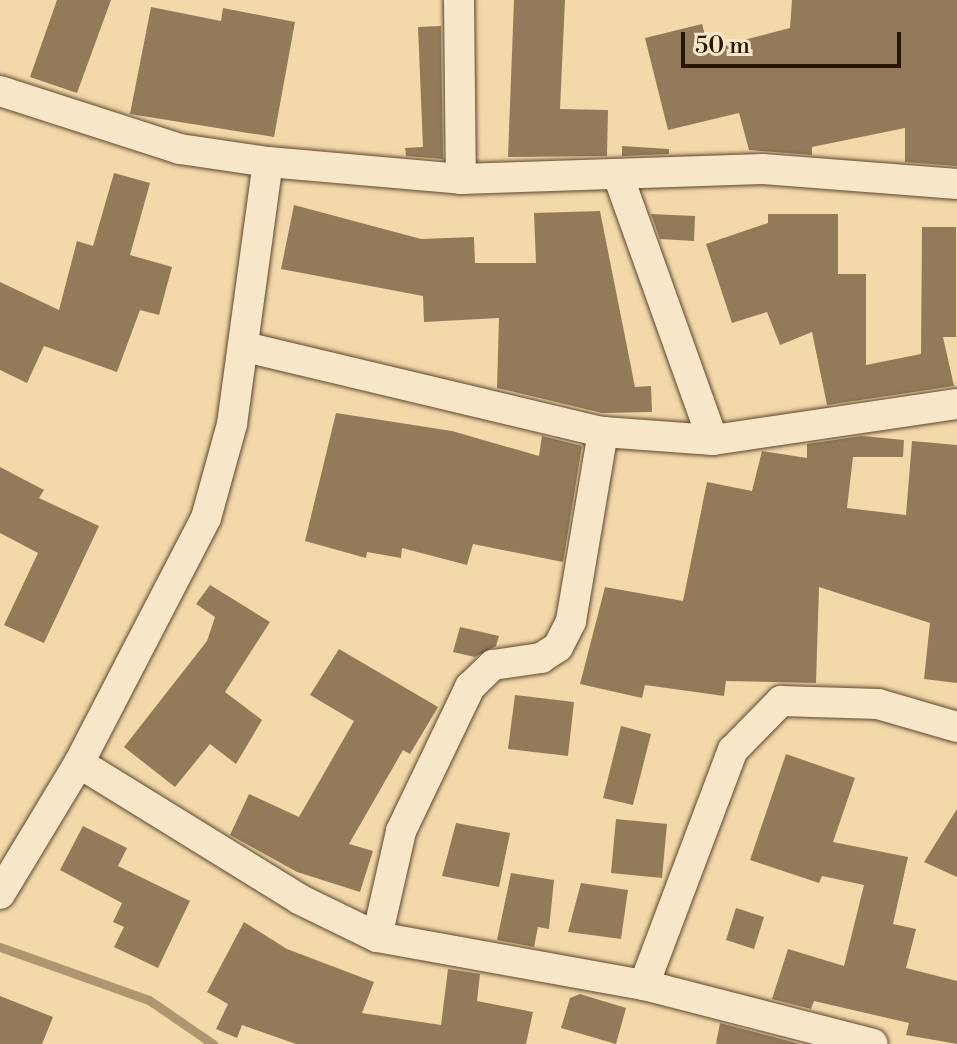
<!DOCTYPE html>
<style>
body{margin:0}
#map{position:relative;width:957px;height:1044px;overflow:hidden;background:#f3d8aa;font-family:"Libre Bodoni",serif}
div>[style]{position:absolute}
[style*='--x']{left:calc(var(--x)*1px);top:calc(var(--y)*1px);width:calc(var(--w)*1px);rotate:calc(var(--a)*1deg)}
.stream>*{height:9px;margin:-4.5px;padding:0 4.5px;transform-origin:4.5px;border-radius:4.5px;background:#af9671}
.building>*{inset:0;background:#937b59}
.roads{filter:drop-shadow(0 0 2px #5c472c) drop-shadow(0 0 2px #5c472c)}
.minor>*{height:30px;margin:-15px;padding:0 15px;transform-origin:15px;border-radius:15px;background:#f7e6c8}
span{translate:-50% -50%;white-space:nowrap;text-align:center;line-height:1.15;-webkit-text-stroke:6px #f7e6c8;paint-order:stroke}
.scale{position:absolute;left:681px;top:32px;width:220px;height:36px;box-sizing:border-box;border:4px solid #2a1702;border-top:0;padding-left:10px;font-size:24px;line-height:28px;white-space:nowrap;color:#2a1702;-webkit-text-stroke:6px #f7e6c8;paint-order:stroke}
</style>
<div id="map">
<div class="stream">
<div style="--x:0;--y:947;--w:158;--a:19.6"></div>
<div style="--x:149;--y:1000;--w:78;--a:34.5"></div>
</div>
<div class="building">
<div style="clip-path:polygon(57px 0,111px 0,77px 93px,30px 77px)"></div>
<div style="clip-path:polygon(514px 0,565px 0,560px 109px,608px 110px,607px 156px,508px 157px)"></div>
<div style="clip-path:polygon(792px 0,957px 0,957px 166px,905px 162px,905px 128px,812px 147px,812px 155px,749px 150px,739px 113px,668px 130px,645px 38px,702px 24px,709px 49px,790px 28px)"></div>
<div style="clip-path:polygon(151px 7px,221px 21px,223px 8px,295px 22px,274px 137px,130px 114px)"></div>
<div style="clip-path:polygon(441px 26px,443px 159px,406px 156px,405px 148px,423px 147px,418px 27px)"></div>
<div style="clip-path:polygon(622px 146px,669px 149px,669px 154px,622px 156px)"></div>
<div style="clip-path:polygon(114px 173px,150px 183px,130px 255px,172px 267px,159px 315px,140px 310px,117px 372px,44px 346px,27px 383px,0 370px,0 282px,59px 310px,77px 241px,93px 246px)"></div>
<div style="clip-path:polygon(294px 205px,421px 239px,474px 237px,475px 263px,536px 263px,534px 213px,600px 211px,635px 387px,651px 386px,652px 412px,602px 413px,497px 388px,499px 318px,424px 322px,423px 296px,281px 269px)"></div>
<div style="clip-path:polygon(651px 214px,695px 216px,694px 241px,660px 239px)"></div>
<div style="clip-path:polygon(768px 214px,838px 214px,838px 274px,866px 274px,866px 365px,921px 354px,922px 227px,956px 227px,956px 337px,943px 337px,954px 386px,827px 405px,812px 332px,780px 345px,767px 312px,732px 323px,706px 244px,768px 223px)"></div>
<div style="clip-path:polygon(336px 413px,452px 431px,539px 456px,542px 436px,582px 446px,563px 562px,473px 544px,467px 565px,402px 548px,401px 558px,367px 552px,366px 558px,305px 541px)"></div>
<div style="clip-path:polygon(862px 436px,904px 440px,903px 457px,853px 457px,847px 508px,906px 515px,912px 441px,957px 445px,957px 683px,924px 679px,930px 623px,819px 587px,816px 683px,726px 681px,724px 696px,645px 685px,642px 698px,580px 684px,605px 587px,683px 601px,707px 482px,752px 491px,762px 451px,807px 458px,807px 444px)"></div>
<div style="clip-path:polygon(0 467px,44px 490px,39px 498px,99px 526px,44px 643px,4px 625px,38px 553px,0 533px)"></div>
<div style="clip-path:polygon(210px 585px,270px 622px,225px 692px,262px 720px,236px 764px,210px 744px,175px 787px,124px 747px,207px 641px,215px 617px,196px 604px)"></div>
<div style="clip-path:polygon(460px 627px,499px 636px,496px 646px,475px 657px,453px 652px)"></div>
<div style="clip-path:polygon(339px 649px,438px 707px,410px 754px,403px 750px,349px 844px,373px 851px,360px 892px,297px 872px,230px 835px,249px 794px,299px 817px,354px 721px,310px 695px)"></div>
<div style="clip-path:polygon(515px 695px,574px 702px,568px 756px,508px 749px)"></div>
<div style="clip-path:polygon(621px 726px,651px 734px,633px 805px,603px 798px)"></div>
<div style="clip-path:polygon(786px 754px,855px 778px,833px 842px,908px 857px,893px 924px,916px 929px,906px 968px,957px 981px,957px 1044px,906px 1035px,909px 1023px,814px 1001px,811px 1009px,772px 999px,788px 949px,844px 966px,864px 885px,822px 876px,819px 883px,750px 860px)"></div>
<div style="clip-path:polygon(957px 809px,957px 877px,924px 862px)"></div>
<div style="clip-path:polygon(616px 819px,667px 824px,662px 878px,611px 873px)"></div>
<div style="clip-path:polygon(456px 823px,510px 833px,499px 887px,442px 876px)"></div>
<div style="clip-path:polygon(83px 826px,127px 848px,118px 866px,190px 901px,158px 968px,114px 947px,124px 927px,113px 922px,122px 903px,60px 870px)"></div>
<div style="clip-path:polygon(511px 873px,554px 880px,549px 929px,538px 927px,534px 947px,497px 940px)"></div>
<div style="clip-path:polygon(581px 883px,628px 890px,621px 939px,568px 932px)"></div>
<div style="clip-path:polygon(736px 908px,764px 917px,754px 949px,726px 940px)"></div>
<div style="clip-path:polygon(244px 922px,287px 949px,374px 982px,362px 1013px,441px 1025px,448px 969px,480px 974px,477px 1001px,533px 1012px,526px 1044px,296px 1044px,242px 1025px,237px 1038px,216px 1029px,228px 1004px,207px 992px)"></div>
<div style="clip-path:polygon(580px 994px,626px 1008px,616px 1044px,561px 1028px,570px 998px)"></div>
<div style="clip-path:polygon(0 996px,53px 1017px,42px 1044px,0 1044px)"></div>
<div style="clip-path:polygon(720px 1023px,800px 1044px,716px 1044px)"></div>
</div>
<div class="roads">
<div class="minor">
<div style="--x:459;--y:0;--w:179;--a:89.4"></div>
<div style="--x:0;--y:91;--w:189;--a:17.9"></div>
<div style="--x:180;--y:149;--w:89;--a:8.4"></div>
<div style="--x:268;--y:162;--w:194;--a:5"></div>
<div style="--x:461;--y:179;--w:302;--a:-1.9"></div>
<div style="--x:763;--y:169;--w:195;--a:4.4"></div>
<div style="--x:619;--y:178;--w:278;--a:70.3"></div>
<div style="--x:245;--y:347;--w:368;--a:13.4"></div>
<div style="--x:603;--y:432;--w:110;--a:4.2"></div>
<div style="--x:713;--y:440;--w:247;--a:-8.4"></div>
<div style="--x:79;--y:763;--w:259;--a:31.7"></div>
<div style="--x:299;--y:899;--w:87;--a:26"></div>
<div style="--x:377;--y:937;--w:271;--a:10.2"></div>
<div style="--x:644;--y:985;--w:236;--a:14.4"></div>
<div style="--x:0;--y:894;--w:153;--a:-58.9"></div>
<div style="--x:79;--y:763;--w:276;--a:-62.6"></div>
<div style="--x:206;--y:518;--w:98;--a:-74.5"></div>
<div style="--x:232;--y:424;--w:264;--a:-82.2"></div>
<div style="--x:377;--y:937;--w:109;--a:-77.2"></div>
<div style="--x:401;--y:831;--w:160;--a:-64.4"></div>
<div style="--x:470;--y:687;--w:32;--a:-44"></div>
<div style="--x:493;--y:665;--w:49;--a:-8.3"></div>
<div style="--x:541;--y:658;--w:20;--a:-33"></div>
<div style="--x:558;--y:647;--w:29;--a:-63"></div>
<div style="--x:571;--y:621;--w:192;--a:-80.4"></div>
<div style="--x:644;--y:985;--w:251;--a:-69.3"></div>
<div style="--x:733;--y:750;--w:69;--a:-45.6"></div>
<div style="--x:781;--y:701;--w:97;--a:1.8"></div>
<div style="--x:878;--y:704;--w:82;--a:16.2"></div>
</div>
</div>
<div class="scale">50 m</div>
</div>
